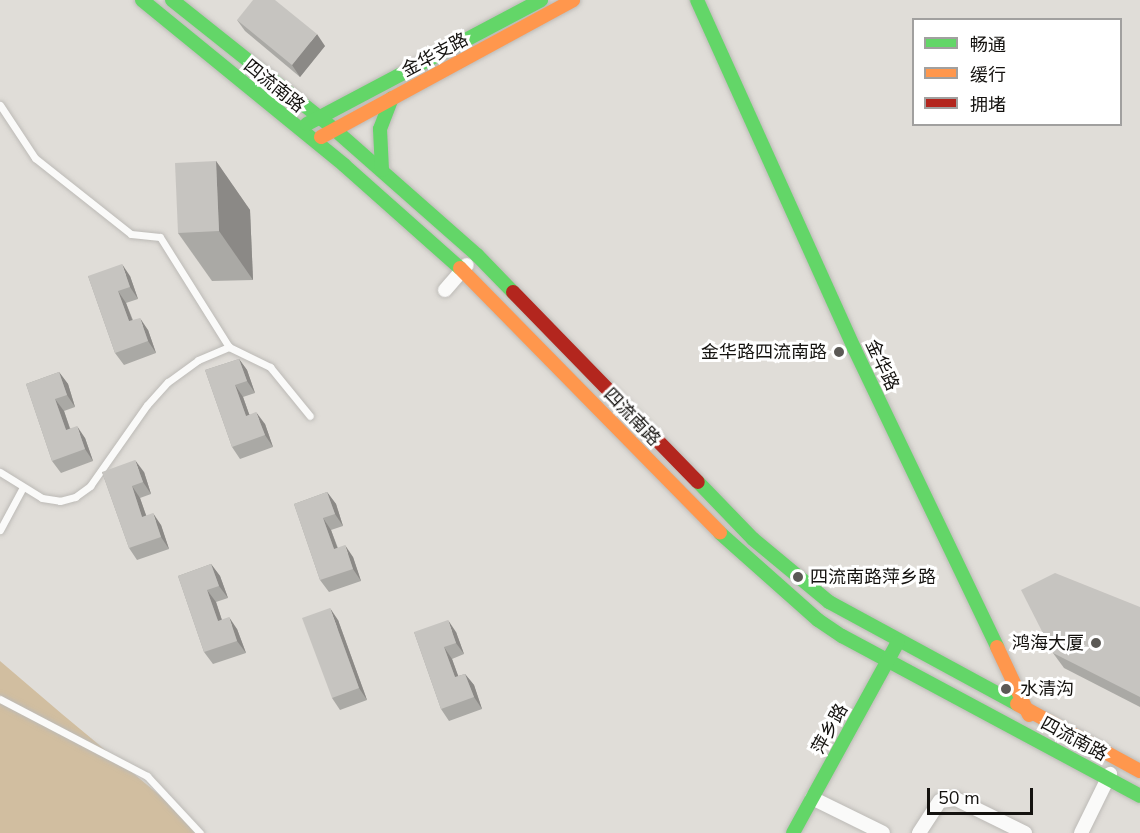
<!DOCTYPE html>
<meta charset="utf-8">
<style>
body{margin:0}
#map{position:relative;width:1140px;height:833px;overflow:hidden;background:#e0ddd8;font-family:"Nunito Sans","Noto Sans SC",sans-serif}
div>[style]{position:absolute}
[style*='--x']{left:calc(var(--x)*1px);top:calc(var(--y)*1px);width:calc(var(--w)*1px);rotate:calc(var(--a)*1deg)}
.forest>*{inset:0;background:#d1bea0}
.roads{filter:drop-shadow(0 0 2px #bcbab6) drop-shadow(0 0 2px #bcbab6)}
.lane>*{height:7px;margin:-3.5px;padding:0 3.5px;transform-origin:3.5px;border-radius:3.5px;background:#fafaf9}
.street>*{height:14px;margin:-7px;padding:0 7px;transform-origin:7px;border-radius:7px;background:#fafaf9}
.fast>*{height:14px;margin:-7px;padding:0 7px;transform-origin:7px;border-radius:7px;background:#63d668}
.slow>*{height:14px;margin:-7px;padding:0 7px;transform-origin:7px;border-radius:7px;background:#ff974d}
.jam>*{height:14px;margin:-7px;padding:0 7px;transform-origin:7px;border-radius:7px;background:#b3261e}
.wall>*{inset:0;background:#aaa9a5}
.shaded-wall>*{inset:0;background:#8b8986}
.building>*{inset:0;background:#c6c4c0}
.dots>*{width:16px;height:16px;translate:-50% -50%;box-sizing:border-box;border:3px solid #fff;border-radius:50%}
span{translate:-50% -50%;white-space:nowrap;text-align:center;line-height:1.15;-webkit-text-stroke:6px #fff;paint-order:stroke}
.street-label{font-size:18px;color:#14120f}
.poi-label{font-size:18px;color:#14120f}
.right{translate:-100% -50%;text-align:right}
.left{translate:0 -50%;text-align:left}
.legend{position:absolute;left:912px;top:18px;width:210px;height:108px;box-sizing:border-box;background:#fff;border:2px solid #a1a09f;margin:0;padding:8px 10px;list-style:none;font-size:18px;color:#14120f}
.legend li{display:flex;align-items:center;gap:12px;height:30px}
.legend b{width:30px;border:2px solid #a1a09f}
.scale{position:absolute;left:927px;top:788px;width:106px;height:27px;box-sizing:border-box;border:3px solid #14120f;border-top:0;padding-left:8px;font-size:18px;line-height:21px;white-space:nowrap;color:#14120f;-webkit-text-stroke:4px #fff;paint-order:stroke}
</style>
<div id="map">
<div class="forest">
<div style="clip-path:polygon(0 661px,62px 714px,205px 833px,0 833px)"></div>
</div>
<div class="roads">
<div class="lane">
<div style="--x:0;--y:105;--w:64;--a:56.6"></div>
<div style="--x:35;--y:158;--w:122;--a:38.4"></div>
<div style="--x:131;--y:234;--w:29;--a:6"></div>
<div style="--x:160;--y:237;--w:130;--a:57.9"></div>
<div style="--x:229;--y:347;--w:46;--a:26"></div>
<div style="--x:270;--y:367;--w:63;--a:50.8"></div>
<div style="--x:0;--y:472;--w:49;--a:31.8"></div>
<div style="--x:42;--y:498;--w:18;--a:9"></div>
<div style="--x:60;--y:501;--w:16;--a:-15"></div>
<div style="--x:75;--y:497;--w:19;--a:-36"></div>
<div style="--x:90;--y:486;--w:99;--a:-54.9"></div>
<div style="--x:147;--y:405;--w:31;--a:-48"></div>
<div style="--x:168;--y:382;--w:37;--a:-36"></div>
<div style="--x:198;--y:360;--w:34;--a:-23"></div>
<div style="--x:0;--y:530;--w:47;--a:-61.8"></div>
<div style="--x:0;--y:699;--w:166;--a:27.6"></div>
<div style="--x:147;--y:776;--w:78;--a:47.1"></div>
</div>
<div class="street">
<div style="--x:445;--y:290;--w:33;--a:-49"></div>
<div style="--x:812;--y:798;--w:79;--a:26.2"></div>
<div style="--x:919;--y:833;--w:38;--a:-57"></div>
<div style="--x:940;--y:801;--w:16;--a:-7"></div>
<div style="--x:956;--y:799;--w:77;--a:26.2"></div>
<div style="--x:1081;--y:833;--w:66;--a:-63.8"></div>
</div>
<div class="fast">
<div style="--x:142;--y:0;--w:261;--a:39.2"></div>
<div style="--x:344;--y:165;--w:155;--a:41.6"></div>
<div style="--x:172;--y:0;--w:207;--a:38.5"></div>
<div style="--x:334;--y:129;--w:191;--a:41.4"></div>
<div style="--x:477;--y:255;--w:52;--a:45.8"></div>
<div style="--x:697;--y:0;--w:382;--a:65.7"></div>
<div style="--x:854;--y:348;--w:331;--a:64.4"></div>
<div style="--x:307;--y:124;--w:265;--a:-27.9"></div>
<div style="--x:382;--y:170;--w:41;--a:-92.8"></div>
<div style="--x:380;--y:129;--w:33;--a:-69"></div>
<div style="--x:698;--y:482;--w:79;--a:46"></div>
<div style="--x:753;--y:539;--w:99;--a:39.7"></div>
<div style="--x:829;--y:602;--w:214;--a:28.5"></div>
<div style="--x:720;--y:533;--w:131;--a:41.6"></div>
<div style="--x:818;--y:620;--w:29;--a:34"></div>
<div style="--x:842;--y:636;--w:338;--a:28.2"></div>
<div style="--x:793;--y:833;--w:218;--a:-61.2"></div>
</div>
<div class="slow">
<div style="--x:321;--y:137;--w:287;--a:-28.5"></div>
<div style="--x:460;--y:268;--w:371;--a:45.5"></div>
<div style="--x:997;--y:647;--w:75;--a:64.8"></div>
<div style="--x:1017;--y:704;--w:140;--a:28.6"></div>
</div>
<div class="jam">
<div style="--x:513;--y:292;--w:265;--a:45.8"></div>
</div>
</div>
<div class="wall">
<div style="clip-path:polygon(237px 20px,325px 46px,300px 77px,245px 31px)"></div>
<div style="clip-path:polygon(216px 161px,250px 210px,253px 280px,212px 281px,178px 233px)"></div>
<div style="clip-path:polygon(88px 276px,130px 276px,138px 299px,126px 303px,133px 320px,148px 330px,156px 353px,124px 365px,115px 353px)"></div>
<div style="clip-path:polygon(239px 359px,247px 370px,255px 393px,243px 397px,249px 414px,265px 424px,273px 447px,240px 459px,232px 447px,205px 370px)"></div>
<div style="clip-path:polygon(59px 372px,68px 384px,75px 407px,64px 411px,70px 428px,85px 438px,93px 461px,61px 473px,52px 461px,26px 384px)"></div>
<div style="clip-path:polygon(102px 472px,144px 472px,151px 494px,140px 498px,146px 516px,161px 525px,169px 549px,137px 560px,129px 548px)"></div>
<div style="clip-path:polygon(327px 492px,336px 504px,343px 526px,331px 530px,338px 548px,353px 557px,361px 581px,329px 592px,320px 580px,294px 504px)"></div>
<div style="clip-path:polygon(211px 564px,220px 576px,228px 598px,216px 602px,222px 620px,237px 629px,246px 653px,213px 664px,204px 652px,178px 576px)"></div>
<div style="clip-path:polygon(1140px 607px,1140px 707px,1064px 668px,1053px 653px)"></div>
<div style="clip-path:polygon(338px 620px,367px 700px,340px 710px,332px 698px)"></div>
<div style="clip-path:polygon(414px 632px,456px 632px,464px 654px,452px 659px,458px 676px,465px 674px,474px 685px,482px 709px,449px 721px,441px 709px)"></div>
</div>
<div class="shaded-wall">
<div style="clip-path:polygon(317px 34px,325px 46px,300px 77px,292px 65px)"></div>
<div style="clip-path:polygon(216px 161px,250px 210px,253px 280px,219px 231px)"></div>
<div style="clip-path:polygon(122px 264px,130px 276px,138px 299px,130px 287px)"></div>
<div style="clip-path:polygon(118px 291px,126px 303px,137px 333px,129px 321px)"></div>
<div style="clip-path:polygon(140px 318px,148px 330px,156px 353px,148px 341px)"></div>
<div style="clip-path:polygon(239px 359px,247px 370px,255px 393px,247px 381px)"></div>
<div style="clip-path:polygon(59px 372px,68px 384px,75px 407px,67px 395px)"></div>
<div style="clip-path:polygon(235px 385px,243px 397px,254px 428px,246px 416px)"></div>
<div style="clip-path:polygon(55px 399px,64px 411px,74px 441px,66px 430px)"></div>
<div style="clip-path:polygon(256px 412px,265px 424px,273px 447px,265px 435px)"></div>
<div style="clip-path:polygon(77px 426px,85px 438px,93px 461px,85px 449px)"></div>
<div style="clip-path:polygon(135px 460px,144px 472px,151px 494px,143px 482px)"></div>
<div style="clip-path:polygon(132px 486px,140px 498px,151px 529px,142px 517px)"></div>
<div style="clip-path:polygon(327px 492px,336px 504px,343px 526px,335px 514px)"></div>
<div style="clip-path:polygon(153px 513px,161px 525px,169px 549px,161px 537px)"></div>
<div style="clip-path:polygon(323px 518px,331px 530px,342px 561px,334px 549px)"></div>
<div style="clip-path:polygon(345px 545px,353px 557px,361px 581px,353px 569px)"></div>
<div style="clip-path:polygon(211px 564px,220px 576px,228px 598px,219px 586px)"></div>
<div style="clip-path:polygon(207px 590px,216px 602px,226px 633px,218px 621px)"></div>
<div style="clip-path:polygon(330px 608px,338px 620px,367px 700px,359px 688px)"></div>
<div style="clip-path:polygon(229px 617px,237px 629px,246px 653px,237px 641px)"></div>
<div style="clip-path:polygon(448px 620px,456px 632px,464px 654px,456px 643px)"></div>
<div style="clip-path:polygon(444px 647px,452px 659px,463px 689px,455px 677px)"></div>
<div style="clip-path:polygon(465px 674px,474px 685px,482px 709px,474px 697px)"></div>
</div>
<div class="building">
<div style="clip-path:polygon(253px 0,275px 0,317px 34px,292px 65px,237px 20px)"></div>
<div style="clip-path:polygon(216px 161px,219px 231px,178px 233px,175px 163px)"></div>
<div style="clip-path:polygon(122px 264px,130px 287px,118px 291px,129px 321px,140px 318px,148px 341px,115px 353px,88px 276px)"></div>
<div style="clip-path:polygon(239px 359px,247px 381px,235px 385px,246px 416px,256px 412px,265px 435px,232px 447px,205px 370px)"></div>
<div style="clip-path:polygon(59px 372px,67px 395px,55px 399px,66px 430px,77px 426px,85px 449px,52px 461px,26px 384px)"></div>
<div style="clip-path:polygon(135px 460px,143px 482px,132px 486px,142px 517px,153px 513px,161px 537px,129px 548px,102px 472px)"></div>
<div style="clip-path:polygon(327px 492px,335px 514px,323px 518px,334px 549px,345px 545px,353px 569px,320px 580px,294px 504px)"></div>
<div style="clip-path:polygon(211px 564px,219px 586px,207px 590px,218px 621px,229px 617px,237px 641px,204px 652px,178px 576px)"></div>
<div style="clip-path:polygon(1055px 573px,1140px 607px,1140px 697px,1053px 653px,1021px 590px)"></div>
<div style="clip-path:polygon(330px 608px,359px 688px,332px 698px,302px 618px)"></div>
<div style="clip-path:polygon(448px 620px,456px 643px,444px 647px,455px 677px,465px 674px,474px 697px,441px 709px,414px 632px)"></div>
</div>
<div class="dots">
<div style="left:839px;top:352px;background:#5b5955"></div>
<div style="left:798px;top:577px;background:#5b5955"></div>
<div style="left:1096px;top:643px;background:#5b5955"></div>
<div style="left:1006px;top:689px;background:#5b5955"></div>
</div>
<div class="street-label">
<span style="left:435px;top:55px;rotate:-28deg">金华支路</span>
<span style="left:274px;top:86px;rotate:39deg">四流南路</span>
<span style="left:882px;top:365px;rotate:65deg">金华路</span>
<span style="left:632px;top:417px;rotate:46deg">四流南路</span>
<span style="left:830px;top:729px;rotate:-61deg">萍乡路</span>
<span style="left:1074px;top:739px;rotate:28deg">四流南路</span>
</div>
<div class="poi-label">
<span class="right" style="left:827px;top:352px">金华路四流南路</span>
<span class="left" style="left:810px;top:577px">四流南路萍乡路</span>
<span class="right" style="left:1084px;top:643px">鸿海大厦</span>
<span class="left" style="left:1020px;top:689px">水清沟</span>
</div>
<ul class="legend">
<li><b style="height:8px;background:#63d668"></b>畅通</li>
<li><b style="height:8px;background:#ff974d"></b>缓行</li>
<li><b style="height:8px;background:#b3261e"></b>拥堵</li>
</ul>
<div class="scale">50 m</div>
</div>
